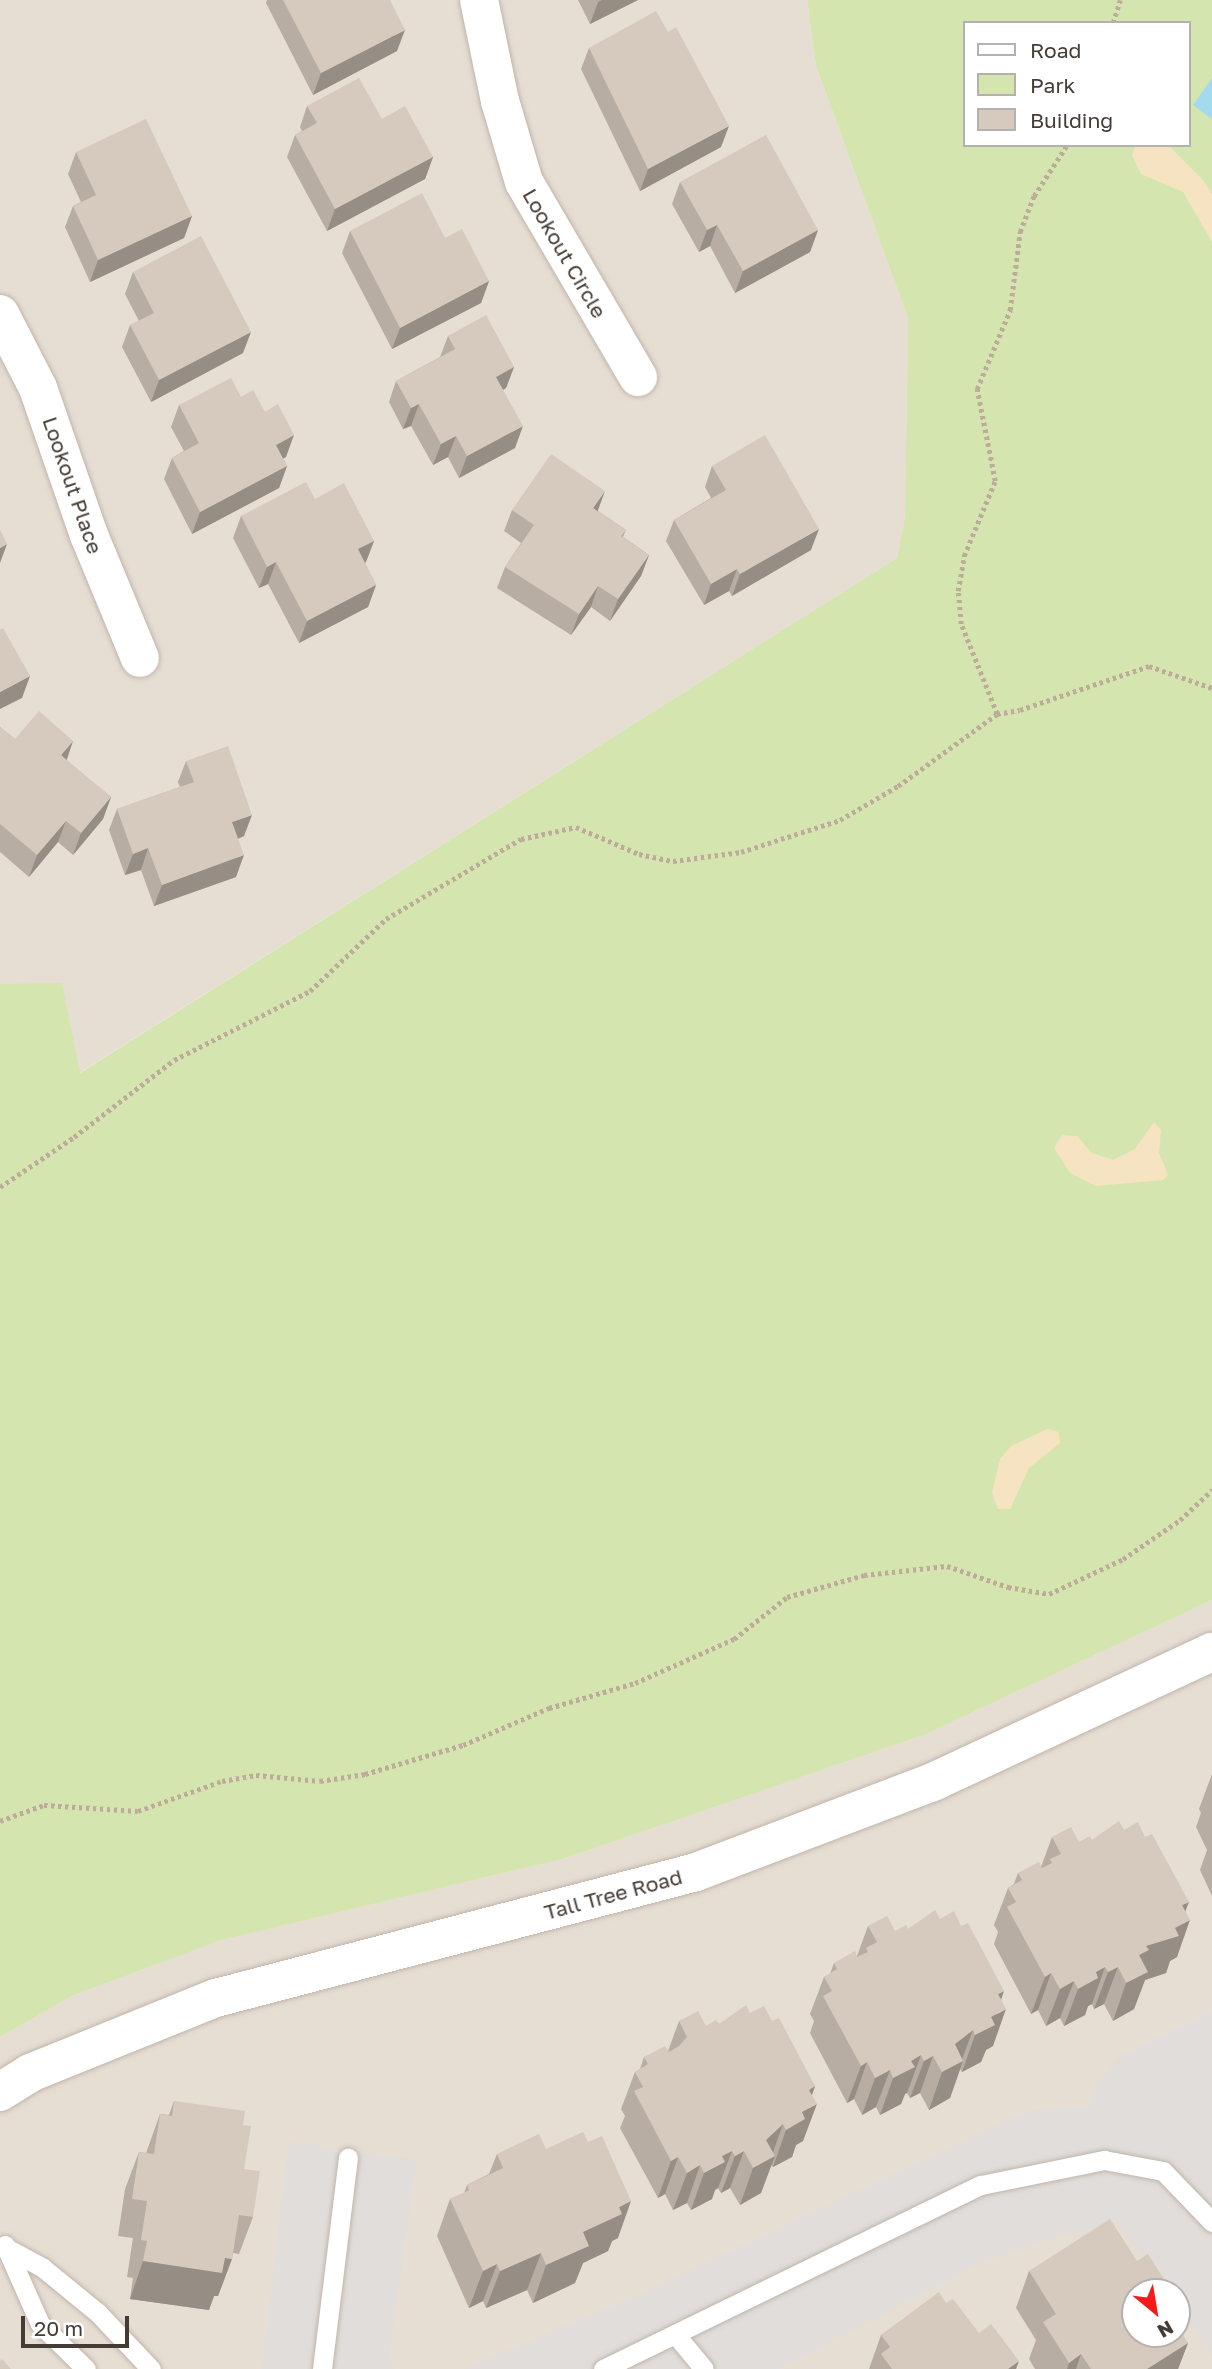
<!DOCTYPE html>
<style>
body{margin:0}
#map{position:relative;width:1212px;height:2369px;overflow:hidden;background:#f2ece5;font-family:"Golos Text",sans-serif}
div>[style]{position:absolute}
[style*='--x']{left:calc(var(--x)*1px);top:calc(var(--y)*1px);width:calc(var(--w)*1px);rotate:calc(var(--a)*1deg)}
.residential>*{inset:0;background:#e6ddd3}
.green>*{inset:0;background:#d5e5af}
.sand>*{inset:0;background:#f6e3c1}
.parking>*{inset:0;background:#e0ddda}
.water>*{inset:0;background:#a3daed}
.path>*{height:4.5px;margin-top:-2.25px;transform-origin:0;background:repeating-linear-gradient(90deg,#beac9a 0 3.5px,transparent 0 7px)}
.roads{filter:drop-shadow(0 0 2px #c0b5ab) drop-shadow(0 0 2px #c0b5ab)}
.service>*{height:19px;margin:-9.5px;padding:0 9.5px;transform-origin:9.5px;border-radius:9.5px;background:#fff}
.minor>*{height:38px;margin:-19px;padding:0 19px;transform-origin:19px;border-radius:19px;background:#fff}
.tertiary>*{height:38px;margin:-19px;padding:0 19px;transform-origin:19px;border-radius:19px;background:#fff}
.wall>*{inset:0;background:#b8ada3}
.shaded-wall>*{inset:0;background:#968d85}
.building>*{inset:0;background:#d6c9be}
span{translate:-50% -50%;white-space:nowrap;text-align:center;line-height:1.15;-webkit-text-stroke:6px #fff;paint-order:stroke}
.street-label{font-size:21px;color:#443c35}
.legend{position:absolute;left:963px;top:21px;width:228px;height:126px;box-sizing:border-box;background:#fff;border:2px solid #b4b1ae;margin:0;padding:9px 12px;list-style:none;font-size:21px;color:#443c35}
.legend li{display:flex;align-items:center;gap:14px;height:35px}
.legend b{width:35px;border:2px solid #b4b1ae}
.north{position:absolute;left:1121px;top:2278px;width:70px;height:70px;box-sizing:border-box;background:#fff;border:2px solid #b4b1ae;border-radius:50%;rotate:150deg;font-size:19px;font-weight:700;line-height:28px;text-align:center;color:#443c35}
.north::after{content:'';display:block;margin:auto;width:24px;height:32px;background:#f31c1b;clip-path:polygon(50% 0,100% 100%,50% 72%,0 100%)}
.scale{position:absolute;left:21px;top:2316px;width:108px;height:32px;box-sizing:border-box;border:4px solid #443c35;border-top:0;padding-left:9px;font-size:21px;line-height:24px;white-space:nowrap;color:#443c35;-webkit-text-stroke:5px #fff;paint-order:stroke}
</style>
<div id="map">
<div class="residential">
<div style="clip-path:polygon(0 0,807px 0,816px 66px,908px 318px,905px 517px,897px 558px,79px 1073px,62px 984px,0 984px)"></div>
<div style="clip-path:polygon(evenodd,1212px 1600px,1212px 2369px,0 2369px,0 2037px,72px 1996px,222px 1940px,563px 1859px,924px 1735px,1212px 1600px,1135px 2292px,1177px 2292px,1177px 2334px,1135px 2334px,1135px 2292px)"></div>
</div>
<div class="green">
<div style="clip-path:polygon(evenodd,807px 0,1212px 0,1212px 1600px,924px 1735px,563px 1859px,222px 1940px,72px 1996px,0 2037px,0 984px,62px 983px,80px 1073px,897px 558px,905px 517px,908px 318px,816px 66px,807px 0,965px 23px,1189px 23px,1189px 145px,965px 145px,965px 23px)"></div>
</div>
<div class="sand">
<div style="clip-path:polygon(1136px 145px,1168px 145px,1202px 179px,1212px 194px,1212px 242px,1183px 192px,1141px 174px,1132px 155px)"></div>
<div style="clip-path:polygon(1154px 1122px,1161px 1130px,1159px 1153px,1168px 1175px,1163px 1180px,1096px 1186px,1070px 1173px,1054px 1148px,1062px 1135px,1077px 1136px,1092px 1153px,1113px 1160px,1135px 1149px)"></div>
<div style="clip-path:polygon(1047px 1429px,1059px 1432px,1060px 1443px,1029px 1468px,1010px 1509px,998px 1509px,992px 1493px,1000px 1459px,1011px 1446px)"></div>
</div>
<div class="parking">
<div style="clip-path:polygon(1212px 2011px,1212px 2356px,1177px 2299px,1177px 2292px,1117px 2225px,1065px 2234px,985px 2261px,779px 2369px,464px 2369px,634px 2297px,1027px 2111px,1089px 2106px,1098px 2081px,1123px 2055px)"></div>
<div style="clip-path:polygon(289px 2142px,416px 2160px,389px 2357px,393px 2369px,262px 2369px)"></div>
</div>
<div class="water">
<div style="clip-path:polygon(1212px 78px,1212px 119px,1193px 105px)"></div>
</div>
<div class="path">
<div style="--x:1113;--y:23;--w:24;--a:-73"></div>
<div style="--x:997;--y:714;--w:97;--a:-111.8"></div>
<div style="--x:961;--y:624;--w:33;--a:-95"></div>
<div style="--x:958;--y:591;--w:36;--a:-80"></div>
<div style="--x:964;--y:556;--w:81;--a:-67.5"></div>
<div style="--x:995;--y:481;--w:94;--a:-101.1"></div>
<div style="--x:977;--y:389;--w:86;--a:-67.3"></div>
<div style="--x:1010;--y:310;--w:79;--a:-82.7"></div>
<div style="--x:1020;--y:232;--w:39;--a:-69"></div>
<div style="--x:1034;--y:196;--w:61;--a:-57.1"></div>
<div style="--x:0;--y:1187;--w:89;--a:-34"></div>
<div style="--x:74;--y:1137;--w:126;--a:-37.6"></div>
<div style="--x:174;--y:1060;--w:153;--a:-26.9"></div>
<div style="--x:310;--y:991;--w:105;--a:-43.5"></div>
<div style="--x:386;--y:919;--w:157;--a:-30.7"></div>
<div style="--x:521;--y:839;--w:56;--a:-12.3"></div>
<div style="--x:576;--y:827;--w:69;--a:23.2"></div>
<div style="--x:639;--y:854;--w:35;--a:12"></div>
<div style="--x:673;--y:861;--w:69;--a:-7.5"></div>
<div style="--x:741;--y:852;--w:104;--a:-17.9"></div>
<div style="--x:840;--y:820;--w:67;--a:-30.4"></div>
<div style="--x:898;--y:786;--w:122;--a:-36"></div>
<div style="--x:997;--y:714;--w:23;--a:-10"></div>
<div style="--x:1020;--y:710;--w:136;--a:-18.8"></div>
<div style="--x:1149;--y:666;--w:67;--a:19.2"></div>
<div style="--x:0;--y:1821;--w:47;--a:-20"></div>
<div style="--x:44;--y:1805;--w:94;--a:3.7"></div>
<div style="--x:138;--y:1811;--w:89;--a:-19.7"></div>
<div style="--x:222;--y:1781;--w:35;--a:-10"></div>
<div style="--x:256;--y:1775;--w:64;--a:5.4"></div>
<div style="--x:320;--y:1781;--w:46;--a:-8.8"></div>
<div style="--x:365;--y:1774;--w:102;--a:-16.5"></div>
<div style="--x:463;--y:1745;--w:94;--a:-23.3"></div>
<div style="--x:549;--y:1708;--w:90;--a:-16.2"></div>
<div style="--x:635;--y:1683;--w:108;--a:-24"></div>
<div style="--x:734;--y:1639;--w:68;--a:-38.4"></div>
<div style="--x:787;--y:1597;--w:80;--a:-15.9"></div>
<div style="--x:864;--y:1575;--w:83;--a:-6.2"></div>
<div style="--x:947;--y:1566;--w:65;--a:19"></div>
<div style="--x:1008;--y:1587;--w:42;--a:9.7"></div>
<div style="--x:1049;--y:1594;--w:82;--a:-25.3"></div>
<div style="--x:1123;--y:1559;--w:69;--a:-34.4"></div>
<div style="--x:1180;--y:1520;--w:44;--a:-43.2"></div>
</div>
<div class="roads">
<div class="service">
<div style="--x:5;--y:2245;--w:86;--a:66.1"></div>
<div style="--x:40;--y:2324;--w:64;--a:44.4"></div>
<div style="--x:8;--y:2249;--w:40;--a:28"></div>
<div style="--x:43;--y:2268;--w:71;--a:39.3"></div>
<div style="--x:98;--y:2313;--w:77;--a:46.6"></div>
<div style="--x:675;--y:2334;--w:45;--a:50.4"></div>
<div style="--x:322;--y:2369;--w:213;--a:-83"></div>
<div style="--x:603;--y:2369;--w:420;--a:-26"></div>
<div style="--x:981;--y:2185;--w:126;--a:-11.5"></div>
<div style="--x:1104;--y:2160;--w:60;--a:10.6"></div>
<div style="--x:1163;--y:2171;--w:71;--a:46.1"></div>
</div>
<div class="minor">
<div style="--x:479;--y:0;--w:103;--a:78.3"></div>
<div style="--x:500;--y:101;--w:84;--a:73.5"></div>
<div style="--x:524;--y:182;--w:226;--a:59.7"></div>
<div style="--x:0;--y:314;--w:83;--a:62.8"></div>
<div style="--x:38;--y:388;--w:156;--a:70.9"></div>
<div style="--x:89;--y:535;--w:133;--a:67.5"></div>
</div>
<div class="tertiary">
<div style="--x:0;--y:2092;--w:36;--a:-32"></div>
<div style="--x:30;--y:2073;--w:201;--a:-22"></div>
<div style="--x:216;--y:1998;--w:496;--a:-14.7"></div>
<div style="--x:696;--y:1872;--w:254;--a:-20.8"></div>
<div style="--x:933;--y:1782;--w:308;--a:-25"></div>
</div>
</div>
<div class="wall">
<div style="clip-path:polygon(267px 0,390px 0,397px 51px,313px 95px,266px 3px)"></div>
<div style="clip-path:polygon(578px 0,638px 0,590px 24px)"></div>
<div style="clip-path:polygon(668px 32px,721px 147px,640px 191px,581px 69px,589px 48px)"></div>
<div style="clip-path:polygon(307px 106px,382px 119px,433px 157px,425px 179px,327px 231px,287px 157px,295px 135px,302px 131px,300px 127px)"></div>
<div style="clip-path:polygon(76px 152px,192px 216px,184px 238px,90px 282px,65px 227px,73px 206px,81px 202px,68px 174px)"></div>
<div style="clip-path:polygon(680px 182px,818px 230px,810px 252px,735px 293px,710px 246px,699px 252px,672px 204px)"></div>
<div style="clip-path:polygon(350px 231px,445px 238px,489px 281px,481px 303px,392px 349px,342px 253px)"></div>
<div style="clip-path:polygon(133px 272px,243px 353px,151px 402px,122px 347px,130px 325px,139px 321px,125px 294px)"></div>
<div style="clip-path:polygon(448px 336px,514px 367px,506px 388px,503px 390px,515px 448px,459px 478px,448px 457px,433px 465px,411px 426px,403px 429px,389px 402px,396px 381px,440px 357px)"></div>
<div style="clip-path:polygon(241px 397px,265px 412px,286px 457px,283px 458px,287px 466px,279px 488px,192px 534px,164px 479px,172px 458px,184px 451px,171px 427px,179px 405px)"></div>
<div style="clip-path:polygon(712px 466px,811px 550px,732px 596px,729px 591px,704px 605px,666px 541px,674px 520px,711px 498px,705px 487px)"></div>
<div style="clip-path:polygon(315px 499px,374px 541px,365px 563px,376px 585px,368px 607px,299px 643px,268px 584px,259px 588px,233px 538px,241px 516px)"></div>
<div style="clip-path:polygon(512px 510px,598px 511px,626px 530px,623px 537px,649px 555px,641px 576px,610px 621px,591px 607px,571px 635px,497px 588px,505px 567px,521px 543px,504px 531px)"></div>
<div style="clip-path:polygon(0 727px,15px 739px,66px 760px,111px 797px,103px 819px,73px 855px,58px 842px,29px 877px,0 852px)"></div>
<div style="clip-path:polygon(186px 761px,244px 836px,238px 839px,236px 877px,154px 906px,141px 870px,125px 875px,109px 830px,117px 809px,180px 787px,178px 782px)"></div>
<div style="clip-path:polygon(1212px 1774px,1212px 1896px,1200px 1870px,1207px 1850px,1196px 1827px,1201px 1813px,1199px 1809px)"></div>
<div style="clip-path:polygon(1124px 1830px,1185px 1911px,1177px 1957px,1170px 1961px,1166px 1973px,1145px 1980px,1134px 2009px,1113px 2021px,1104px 2004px,1094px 2009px,1092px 2004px,1088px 2006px,1085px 2015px,1064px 2026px,1060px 2018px,1046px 2026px,1038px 2010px,1031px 2014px,994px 1944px,998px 1932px,994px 1925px,1008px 1888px,1014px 1884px,1018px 1873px,1041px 1867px,1052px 1837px,1079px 1842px,1092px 1840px)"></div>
<div style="clip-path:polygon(940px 1919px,1001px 2000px,993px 2046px,986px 2050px,981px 2062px,962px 2072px,960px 2069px,950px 2098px,929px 2110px,920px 2093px,910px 2098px,907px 2093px,905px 2094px,901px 2104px,880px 2115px,876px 2107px,862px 2115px,854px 2099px,847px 2103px,810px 2033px,814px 2021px,810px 2014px,824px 1977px,830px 1974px,834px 1963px,857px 1956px,868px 1926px,895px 1931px,908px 1929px)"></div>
<div style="clip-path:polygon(750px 2013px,772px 2021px,815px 2086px,812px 2095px,803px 2141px,796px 2145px,792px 2157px,773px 2167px,771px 2165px,761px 2193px,740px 2205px,730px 2188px,721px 2193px,718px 2188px,715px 2190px,712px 2199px,691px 2210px,687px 2203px,673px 2210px,665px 2194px,658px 2198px,620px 2128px,625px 2116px,621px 2109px,635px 2072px,640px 2069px,644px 2057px,668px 2051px,679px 2021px,706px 2026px,719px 2024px)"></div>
<div style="clip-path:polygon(174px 2101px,243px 2125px,244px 2169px,253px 2217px,239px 2254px,233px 2253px,232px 2259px,218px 2296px,214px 2296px,209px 2310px,130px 2299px,133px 2278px,127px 2277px,133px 2238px,118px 2236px,125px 2189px,139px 2152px,146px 2153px,160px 2114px,169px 2115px)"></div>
<div style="clip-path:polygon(546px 2149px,618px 2238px,612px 2241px,608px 2251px,583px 2263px,575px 2283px,533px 2303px,527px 2290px,486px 2308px,483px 2301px,469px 2308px,437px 2236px,450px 2199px,464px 2193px,467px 2185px,489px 2174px,497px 2154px)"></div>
<div style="clip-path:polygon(1029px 2271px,1135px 2292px,1188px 2343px,1178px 2369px,1035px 2369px,1029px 2359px,1036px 2340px,1016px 2308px)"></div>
<div style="clip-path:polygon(946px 2303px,1016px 2369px,869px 2369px,881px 2335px)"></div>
</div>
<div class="shaded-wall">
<div style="clip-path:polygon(602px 0,638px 0,590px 24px,598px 2px)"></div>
<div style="clip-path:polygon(405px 30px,397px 51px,313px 95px,321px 73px)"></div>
<div style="clip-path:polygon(729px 126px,721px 147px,640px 191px,648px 169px)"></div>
<div style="clip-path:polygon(433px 157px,425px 179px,327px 231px,335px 209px)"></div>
<div style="clip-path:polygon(192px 216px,184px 238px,90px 282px,98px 260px)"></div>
<div style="clip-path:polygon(717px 225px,710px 246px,699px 252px,707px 230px)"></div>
<div style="clip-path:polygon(818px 230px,810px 252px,735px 293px,743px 271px)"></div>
<div style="clip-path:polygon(489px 281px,481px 303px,392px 349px,400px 328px)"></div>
<div style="clip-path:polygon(251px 332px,243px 353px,151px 402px,159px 380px)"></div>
<div style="clip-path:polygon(514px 367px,506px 388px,488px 398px,496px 377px)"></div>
<div style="clip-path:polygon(419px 404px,411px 426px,403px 429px,411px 408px)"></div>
<div style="clip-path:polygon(523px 426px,515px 448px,459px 478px,467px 456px)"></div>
<div style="clip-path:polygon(294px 435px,286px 457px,268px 467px,276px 445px)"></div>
<div style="clip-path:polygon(456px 436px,448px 457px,433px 465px,441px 444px)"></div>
<div style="clip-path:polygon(287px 466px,279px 488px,192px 534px,200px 512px)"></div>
<div style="clip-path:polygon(605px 491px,597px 513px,593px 508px)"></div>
<div style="clip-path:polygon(819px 529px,811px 550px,732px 596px,740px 574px)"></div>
<div style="clip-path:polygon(374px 541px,366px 562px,350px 571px,358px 549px)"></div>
<div style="clip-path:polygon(7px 544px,0 563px,0 548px)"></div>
<div style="clip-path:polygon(649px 555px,641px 576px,610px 621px,618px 599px)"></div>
<div style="clip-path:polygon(276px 562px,268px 584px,259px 588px,267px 567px)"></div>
<div style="clip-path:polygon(737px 569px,729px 591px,704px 605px,711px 584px)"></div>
<div style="clip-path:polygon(376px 585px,368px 607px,299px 643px,307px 621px)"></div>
<div style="clip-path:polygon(598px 586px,591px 607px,571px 635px,579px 614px)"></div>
<div style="clip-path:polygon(30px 676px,22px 698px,0 709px,0 692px)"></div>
<div style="clip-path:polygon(73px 741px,66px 762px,61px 755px)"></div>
<div style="clip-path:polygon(111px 797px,103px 819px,73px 855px,81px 833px)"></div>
<div style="clip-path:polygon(252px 815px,244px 836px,224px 844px,232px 822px)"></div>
<div style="clip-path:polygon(66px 821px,58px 842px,29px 877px,37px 855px)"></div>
<div style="clip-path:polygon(148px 848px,141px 870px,125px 875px,133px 854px)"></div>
<div style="clip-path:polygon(244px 855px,236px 877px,154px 906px,162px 885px)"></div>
<div style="clip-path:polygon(1189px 1902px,1180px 1925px,1190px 1920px,1177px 1957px,1170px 1961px,1166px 1973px,1145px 1980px,1134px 2009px,1113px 2021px,1126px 1983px,1139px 1955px,1182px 1905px)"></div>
<div style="clip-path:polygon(1105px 1967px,1092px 2004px,1088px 2006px,1085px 2015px,1064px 2026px,1078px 1989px,1096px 1972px)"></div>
<div style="clip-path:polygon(1118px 1967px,1104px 2004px,1094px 2009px,1108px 1972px)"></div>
<div style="clip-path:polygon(1051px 1973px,1038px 2010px,1031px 2014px,1045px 1977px)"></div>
<div style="clip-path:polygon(1074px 1981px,1060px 2018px,1046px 2026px,1060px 1989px)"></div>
<div style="clip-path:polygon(1004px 1991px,996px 2015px,1006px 2009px,993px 2046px,986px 2050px,981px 2062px,962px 2072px,975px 2035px,998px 1994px)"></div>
<div style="clip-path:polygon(973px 2030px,961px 2062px,963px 2061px,950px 2098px,929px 2110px,942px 2072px,955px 2044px)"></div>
<div style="clip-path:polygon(921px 2055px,907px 2093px,905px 2094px,901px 2104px,880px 2115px,893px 2078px,911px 2061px)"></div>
<div style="clip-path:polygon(933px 2056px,920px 2093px,910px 2098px,924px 2061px)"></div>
<div style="clip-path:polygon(867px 2062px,854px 2099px,847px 2103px,861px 2066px)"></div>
<div style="clip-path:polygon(890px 2070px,876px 2107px,862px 2115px,875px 2078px)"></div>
<div style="clip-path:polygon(815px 2086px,807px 2109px,817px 2104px,803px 2141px,796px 2145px,792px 2157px,773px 2167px,786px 2130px,809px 2090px)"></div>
<div style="clip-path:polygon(783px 2124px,771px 2158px,775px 2156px,761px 2193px,740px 2205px,753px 2168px,766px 2140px)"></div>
<div style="clip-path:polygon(732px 2151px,718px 2188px,715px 2190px,712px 2199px,691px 2210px,704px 2173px,722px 2156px)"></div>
<div style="clip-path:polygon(744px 2151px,730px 2188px,721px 2193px,735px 2156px)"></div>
<div style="clip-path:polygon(678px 2157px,665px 2194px,658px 2198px,671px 2161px)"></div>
<div style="clip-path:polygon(700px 2165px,687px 2203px,673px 2210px,687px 2173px)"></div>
<div style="clip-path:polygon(631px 2201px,618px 2238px,612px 2241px,608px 2251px,583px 2263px,575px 2283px,533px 2303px,546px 2265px,583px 2232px,619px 2207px)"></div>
<div style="clip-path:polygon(541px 2253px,527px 2290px,486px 2308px,500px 2271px)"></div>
<div style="clip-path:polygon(225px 2258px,232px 2259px,218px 2296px,214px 2296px,209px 2310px,130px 2299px,143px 2261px)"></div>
<div style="clip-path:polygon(497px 2264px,483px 2301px,469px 2308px,483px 2271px)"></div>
<div style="clip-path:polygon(1188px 2343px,1178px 2369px,1147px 2369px)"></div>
<div style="clip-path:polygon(1081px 2354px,1076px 2369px,1067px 2369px,1069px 2363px)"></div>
<div style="clip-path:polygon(1019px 2361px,1016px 2369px,1008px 2369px)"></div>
</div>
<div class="building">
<div style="clip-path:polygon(283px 0,390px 0,405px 30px,321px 73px)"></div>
<div style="clip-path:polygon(656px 11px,668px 32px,676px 27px,729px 126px,648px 169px,589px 48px)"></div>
<div style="clip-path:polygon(359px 78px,382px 119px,405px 106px,433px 157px,335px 209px,295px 135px,317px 123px,307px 106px)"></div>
<div style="clip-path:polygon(146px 119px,192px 216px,98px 260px,73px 206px,96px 195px,76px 152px)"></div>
<div style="clip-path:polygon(766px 135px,818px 230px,743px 271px,717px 225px,707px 230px,680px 182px)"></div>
<div style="clip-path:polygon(422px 193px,445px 238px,462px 229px,489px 281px,400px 328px,350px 231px)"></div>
<div style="clip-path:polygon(201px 236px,251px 332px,159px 380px,130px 325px,154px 313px,133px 272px)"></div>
<div style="clip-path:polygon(486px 315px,514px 367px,496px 377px,523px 426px,467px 456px,456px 436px,441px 444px,419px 404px,411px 408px,396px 381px,455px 349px,448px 336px)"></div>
<div style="clip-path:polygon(231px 378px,241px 397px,253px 390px,265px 412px,278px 404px,294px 435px,276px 445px,287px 466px,200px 512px,172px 458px,199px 443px,179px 405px)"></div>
<div style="clip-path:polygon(765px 435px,819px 529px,740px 574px,737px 569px,711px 584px,674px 520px,726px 490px,712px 466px)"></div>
<div style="clip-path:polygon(551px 454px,605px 491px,593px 508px,626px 530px,621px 536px,649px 555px,618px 599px,598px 586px,579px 614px,505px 567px,534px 525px,512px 510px)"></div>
<div style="clip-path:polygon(306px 482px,315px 499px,344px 483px,374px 541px,358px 549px,376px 585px,307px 621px,276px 562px,267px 567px,241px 516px)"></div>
<div style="clip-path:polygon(0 530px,7px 544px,0 548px)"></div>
<div style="clip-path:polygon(3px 628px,30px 676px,0 692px,0 630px)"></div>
<div style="clip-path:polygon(39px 711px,73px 741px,61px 755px,111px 797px,81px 833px,66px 821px,37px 855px,0 824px,0 727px,15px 739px)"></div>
<div style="clip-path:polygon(228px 746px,252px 815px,232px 822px,244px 855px,162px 885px,148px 848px,133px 854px,117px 809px,194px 782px,186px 761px)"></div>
<div style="clip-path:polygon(1119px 1821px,1124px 1830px,1138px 1822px,1145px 1837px,1152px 1834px,1189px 1902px,1182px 1905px,1190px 1920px,1175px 1928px,1179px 1936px,1146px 1946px,1149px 1950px,1139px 1955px,1148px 1972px,1126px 1983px,1118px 1967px,1108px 1972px,1105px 1967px,1096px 1972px,1098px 1978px,1078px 1989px,1074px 1981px,1060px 1989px,1051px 1973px,1045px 1977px,1007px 1907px,1016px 1902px,1008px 1888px,1022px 1880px,1018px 1873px,1039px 1862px,1042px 1868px,1052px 1863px,1050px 1859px,1061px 1854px,1052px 1837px,1071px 1827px,1079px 1842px,1090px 1836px,1092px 1840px)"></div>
<div style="clip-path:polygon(935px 1910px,940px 1919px,954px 1911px,961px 1926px,968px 1923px,1004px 1991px,998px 1994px,1006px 2009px,991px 2017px,995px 2025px,975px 2035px,973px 2030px,955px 2044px,963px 2061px,942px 2072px,933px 2056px,924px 2061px,921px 2055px,911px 2061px,915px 2067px,893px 2078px,890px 2070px,875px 2078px,867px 2062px,861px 2066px,823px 1996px,832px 1991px,824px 1977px,837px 1969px,834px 1963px,855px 1951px,857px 1957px,868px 1952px,866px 1948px,877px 1942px,868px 1926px,887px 1916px,895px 1931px,906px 1925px,908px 1929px)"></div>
<div style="clip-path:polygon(746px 2005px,750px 2013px,764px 2006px,772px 2021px,779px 2018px,815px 2086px,809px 2090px,817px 2104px,802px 2112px,805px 2119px,786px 2130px,783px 2124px,766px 2140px,775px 2156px,753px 2168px,744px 2151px,735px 2156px,732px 2151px,722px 2156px,725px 2162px,704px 2173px,700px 2165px,687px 2173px,678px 2157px,671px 2161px,634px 2091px,643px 2087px,635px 2072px,648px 2064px,644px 2057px,665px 2046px,669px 2052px,679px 2046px,687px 2037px,679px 2021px,698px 2011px,706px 2026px,716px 2020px,719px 2024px)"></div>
<div style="clip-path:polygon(174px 2101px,245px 2111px,243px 2125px,251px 2126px,244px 2169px,260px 2171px,253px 2217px,239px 2215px,232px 2259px,225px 2258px,222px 2273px,143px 2261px,147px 2241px,141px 2240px,147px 2201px,132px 2199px,139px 2152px,154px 2154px,160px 2114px,172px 2116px)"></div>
<div style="clip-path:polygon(583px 2132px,588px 2142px,602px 2136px,631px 2201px,619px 2207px,622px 2214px,583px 2232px,589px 2246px,546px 2265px,541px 2253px,500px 2271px,497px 2264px,483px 2271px,450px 2199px,469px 2190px,467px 2185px,503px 2168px,497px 2154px,539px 2134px,546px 2149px)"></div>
<div style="clip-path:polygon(1110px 2219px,1137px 2261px,1148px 2254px,1172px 2292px,1135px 2292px,1135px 2334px,1177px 2334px,1177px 2326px,1188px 2343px,1147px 2369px,1091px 2369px,1081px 2354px,1069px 2363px,1043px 2322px,1056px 2314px,1029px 2271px)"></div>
<div style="clip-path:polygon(939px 2292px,946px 2303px,953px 2299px,979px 2333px,991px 2324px,1019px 2361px,1008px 2369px,892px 2369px,881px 2354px,890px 2347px,881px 2335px)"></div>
<div style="clip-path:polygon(2px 2359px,11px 2369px,0 2369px,0 2361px)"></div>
</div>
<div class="street-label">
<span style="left:565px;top:253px;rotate:60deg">Lookout Circle</span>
<span style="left:73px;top:485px;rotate:71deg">Lookout Place</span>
<span style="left:613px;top:1894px;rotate:-15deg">Tall Tree Road</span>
</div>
<ul class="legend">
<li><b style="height:9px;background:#fff"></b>Road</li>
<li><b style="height:19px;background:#d5e5af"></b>Park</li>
<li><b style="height:19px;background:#d6c9be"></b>Building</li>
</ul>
<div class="north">N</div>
<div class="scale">20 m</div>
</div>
